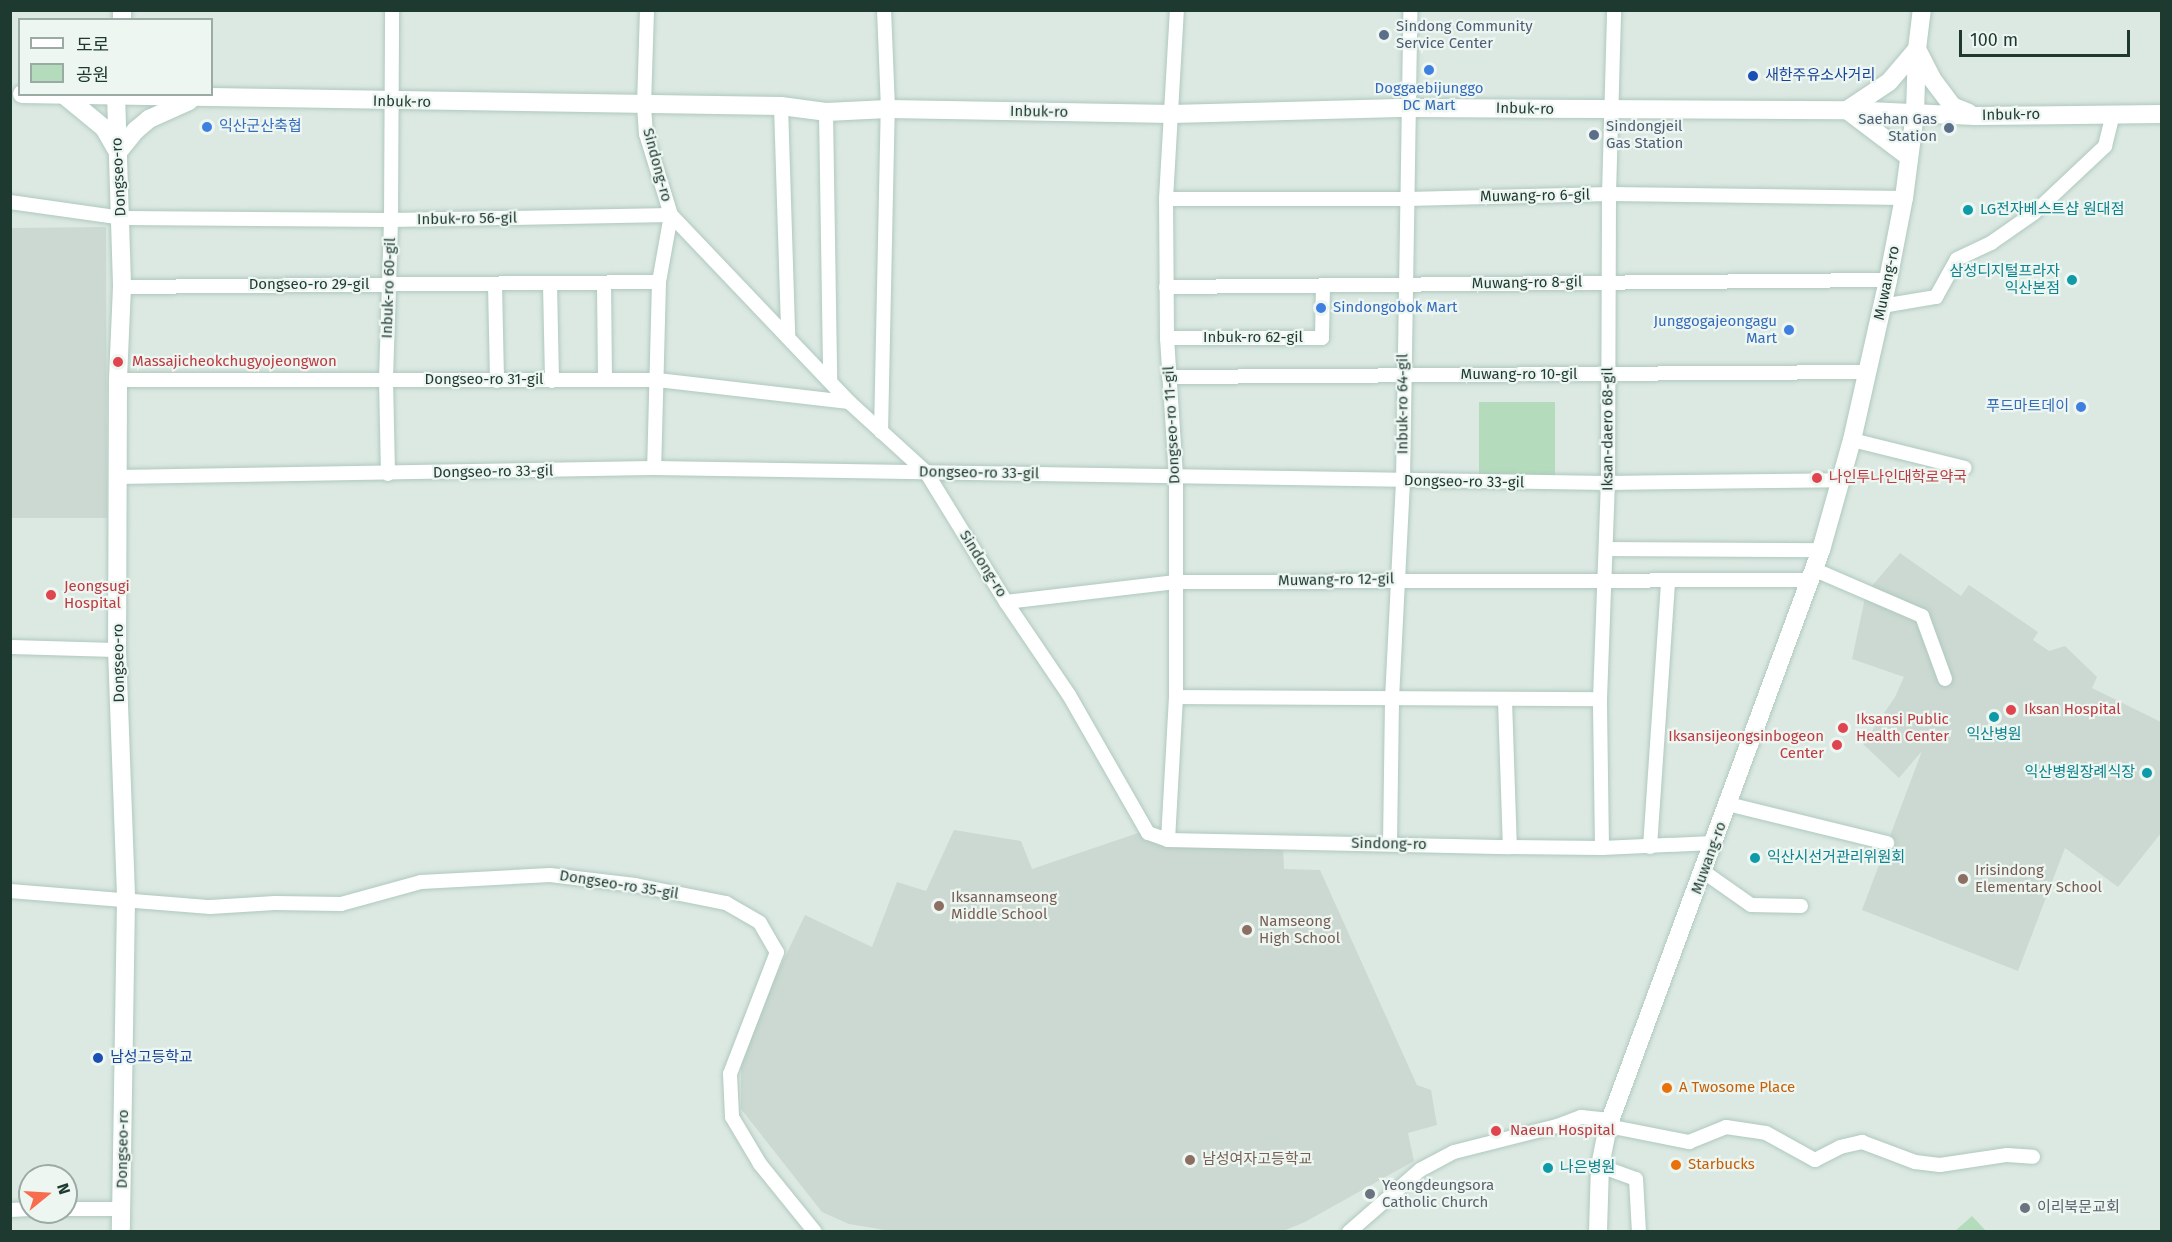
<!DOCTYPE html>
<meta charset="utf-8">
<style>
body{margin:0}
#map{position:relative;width:2172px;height:1242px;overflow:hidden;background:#dce9e3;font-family:"Fira Sans","Noto Sans KR",sans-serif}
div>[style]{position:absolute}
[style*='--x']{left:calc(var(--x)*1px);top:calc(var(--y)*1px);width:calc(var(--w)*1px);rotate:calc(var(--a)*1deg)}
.built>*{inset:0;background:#cbd9d2}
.green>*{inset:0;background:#b4dcbc}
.roads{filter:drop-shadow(0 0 2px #afc9be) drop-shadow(0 0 2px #afc9be)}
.street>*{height:14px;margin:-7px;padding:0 7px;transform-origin:7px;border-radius:7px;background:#fff}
.secondary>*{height:18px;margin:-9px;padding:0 9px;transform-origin:9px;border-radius:9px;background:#fff}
.dots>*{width:16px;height:16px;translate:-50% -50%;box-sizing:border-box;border:3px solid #edf6f1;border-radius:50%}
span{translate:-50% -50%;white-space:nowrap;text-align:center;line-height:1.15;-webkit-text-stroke:4.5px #edf6f1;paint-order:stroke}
.service-label{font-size:15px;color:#4e5e75}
.left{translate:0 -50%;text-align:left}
.right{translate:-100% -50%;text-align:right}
.transit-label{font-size:15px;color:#164399}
.shop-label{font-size:15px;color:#366cbe}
.street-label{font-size:15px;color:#1e3930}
.culture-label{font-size:15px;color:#0d838f}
.health-label{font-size:15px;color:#be3a42}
.education-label{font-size:15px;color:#785e54}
.food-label{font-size:15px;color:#c56008}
.worship-label{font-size:15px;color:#5b616d}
.frame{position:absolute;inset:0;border:12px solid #1e3930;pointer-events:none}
.legend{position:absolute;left:18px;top:18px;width:195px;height:78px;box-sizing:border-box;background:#edf6f1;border:2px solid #9aaaa4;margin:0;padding:8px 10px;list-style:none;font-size:18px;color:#1e3930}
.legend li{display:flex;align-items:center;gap:12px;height:30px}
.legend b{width:30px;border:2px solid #9aaaa4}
.north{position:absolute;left:18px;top:1164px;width:60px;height:60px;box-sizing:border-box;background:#edf6f1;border:2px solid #9aaaa4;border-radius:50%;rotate:72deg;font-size:16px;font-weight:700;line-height:24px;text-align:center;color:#1e3930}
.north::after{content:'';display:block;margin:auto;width:21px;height:27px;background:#f76d4d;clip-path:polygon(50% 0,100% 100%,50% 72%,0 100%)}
.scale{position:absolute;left:1959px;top:30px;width:171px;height:27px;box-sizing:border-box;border:3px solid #1e3930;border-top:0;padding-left:8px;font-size:18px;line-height:21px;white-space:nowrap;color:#1e3930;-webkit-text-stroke:4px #edf6f1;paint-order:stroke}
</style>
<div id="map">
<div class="built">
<div style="clip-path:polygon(106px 227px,107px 518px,11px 518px,11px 228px)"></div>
<div style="clip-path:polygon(1900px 553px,1961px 596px,1969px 585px,2038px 632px,2033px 640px,2049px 651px,2065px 646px,2097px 677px,2092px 688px,2161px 722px,2161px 833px,2118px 887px,2065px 848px,2018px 971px,1862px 910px,1922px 751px,1899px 778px,1863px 744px,1895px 697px,1904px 677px,1852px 659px,1866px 593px)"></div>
<div style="clip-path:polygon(954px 830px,1021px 841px,1032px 869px,1141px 832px,1283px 846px,1284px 869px,1320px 870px,1417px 1085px,1431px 1090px,1437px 1125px,1408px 1133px,1414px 1161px,1305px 1222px,1283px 1231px,891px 1231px,849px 1224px,822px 1212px,741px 1109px,741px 1049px,805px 915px,872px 947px,897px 882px,926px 891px)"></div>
</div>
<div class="green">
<div style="clip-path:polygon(1479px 402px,1555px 402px,1555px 478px,1479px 478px)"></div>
<div style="clip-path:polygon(1972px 1216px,1986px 1231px,1955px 1231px)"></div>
</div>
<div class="roads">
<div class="street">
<div style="--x:647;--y:10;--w:96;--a:91.8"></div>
<div style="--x:644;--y:106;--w:28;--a:86"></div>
<div style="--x:646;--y:134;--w:85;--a:72.8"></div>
<div style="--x:671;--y:215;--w:258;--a:46.4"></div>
<div style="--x:849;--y:402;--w:104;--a:42.3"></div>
<div style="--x:926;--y:472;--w:153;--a:58.4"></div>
<div style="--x:1006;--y:602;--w:112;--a:55.9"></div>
<div style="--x:1069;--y:695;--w:159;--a:60.2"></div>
<div style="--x:1148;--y:833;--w:21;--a:19"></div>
<div style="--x:1168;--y:840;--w:342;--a:1.2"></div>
<div style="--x:1510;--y:847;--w:92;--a:0.6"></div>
<div style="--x:1602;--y:848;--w:111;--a:-2.6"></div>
<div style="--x:781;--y:106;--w:229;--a:88.2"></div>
<div style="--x:826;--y:112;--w:269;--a:89.1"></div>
<div style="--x:1166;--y:199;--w:241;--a:0"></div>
<div style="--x:1407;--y:199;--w:202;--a:-1.4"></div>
<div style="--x:1609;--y:194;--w:295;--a:0.8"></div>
<div style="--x:10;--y:202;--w:113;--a:8.1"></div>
<div style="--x:122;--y:218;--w:269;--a:0.4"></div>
<div style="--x:391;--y:220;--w:280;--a:-1"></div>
<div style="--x:671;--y:215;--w:68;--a:100.2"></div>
<div style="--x:659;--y:282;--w:186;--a:91.5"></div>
<div style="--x:604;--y:283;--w:97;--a:89.4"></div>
<div style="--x:495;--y:284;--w:97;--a:88.8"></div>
<div style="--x:550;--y:284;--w:97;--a:88.8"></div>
<div style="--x:122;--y:287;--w:537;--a:-0.53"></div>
<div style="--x:1166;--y:287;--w:722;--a:-0.56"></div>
<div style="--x:1882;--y:306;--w:55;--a:-9.5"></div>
<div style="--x:1936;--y:297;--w:43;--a:-61.1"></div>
<div style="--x:1957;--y:259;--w:38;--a:-25"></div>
<div style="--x:1991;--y:243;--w:52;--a:-34.9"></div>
<div style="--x:2034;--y:213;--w:98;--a:-43.3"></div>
<div style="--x:2105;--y:146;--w:33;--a:-76"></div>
<div style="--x:1167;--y:338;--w:155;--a:0"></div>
<div style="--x:1322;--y:338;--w:53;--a:-88.9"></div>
<div style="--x:1169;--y:377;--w:699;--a:-0.41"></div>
<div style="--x:118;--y:380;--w:540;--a:0"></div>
<div style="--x:658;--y:380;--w:192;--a:6.6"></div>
<div style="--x:881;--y:432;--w:323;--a:-88.8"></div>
<div style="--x:888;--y:109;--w:99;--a:-92.3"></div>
<div style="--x:1852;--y:440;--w:116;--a:13.9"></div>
<div style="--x:388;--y:474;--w:94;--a:-91.2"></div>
<div style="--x:386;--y:380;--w:160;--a:-88.2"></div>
<div style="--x:391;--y:220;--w:210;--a:-89.7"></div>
<div style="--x:118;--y:477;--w:536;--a:-0.96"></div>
<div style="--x:654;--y:468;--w:954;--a:0.9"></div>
<div style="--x:1608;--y:483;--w:231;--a:-0.7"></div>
<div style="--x:1606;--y:549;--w:215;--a:0.3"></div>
<div style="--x:1813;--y:569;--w:119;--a:23.3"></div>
<div style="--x:1922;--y:616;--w:67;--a:69.9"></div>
<div style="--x:1006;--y:602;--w:171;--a:-6.7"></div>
<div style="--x:1176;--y:582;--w:632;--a:-0.18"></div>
<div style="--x:10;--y:647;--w:107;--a:1.6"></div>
<div style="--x:1176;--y:697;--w:424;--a:0.3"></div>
<div style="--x:1505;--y:700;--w:147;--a:88.1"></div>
<div style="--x:1728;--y:804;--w:164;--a:13.8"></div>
<div style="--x:1168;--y:840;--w:143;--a:-86.8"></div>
<div style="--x:1176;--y:697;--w:220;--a:-90"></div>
<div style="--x:1176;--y:477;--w:139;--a:-93.7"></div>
<div style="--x:1167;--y:338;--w:139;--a:-90.4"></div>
<div style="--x:1166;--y:199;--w:189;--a:-86.7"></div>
<div style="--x:1390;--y:844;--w:145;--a:-89.2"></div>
<div style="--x:1392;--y:699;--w:218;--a:-87.1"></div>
<div style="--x:1403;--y:481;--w:471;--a:-89.1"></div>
<div style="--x:1650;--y:847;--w:267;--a:-86.1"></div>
<div style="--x:1602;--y:848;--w:149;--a:-90.8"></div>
<div style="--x:1600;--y:699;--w:216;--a:-87.9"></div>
<div style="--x:1608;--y:483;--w:289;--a:-89.8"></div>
<div style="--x:1609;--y:194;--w:184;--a:-88.4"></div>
<div style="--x:1704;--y:872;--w:57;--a:35.1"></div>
<div style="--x:1751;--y:905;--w:50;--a:1.1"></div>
<div style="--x:10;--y:891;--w:201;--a:4.6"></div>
<div style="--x:210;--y:907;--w:65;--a:-3.5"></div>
<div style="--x:275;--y:903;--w:66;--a:0.9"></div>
<div style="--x:341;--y:904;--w:83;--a:-15.4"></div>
<div style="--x:421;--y:882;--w:129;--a:-3.1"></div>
<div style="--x:550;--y:875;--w:86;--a:6.7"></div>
<div style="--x:635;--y:885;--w:93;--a:11.2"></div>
<div style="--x:726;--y:903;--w:39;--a:30"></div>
<div style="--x:760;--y:923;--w:34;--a:60"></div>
<div style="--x:777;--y:952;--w:131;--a:111.1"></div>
<div style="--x:730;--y:1074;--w:43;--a:87.3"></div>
<div style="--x:732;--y:1117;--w:55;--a:59.2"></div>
<div style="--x:760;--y:1164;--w:87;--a:51"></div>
<div style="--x:1608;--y:1126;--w:83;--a:11.2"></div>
<div style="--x:1689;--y:1142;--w:40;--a:-22"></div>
<div style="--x:1726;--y:1127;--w:40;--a:8.5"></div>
<div style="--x:1766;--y:1133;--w:56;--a:28.9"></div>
<div style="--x:1815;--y:1160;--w:28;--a:-27"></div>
<div style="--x:1840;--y:1147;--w:23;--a:-13"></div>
<div style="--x:1862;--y:1142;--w:57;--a:20.7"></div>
<div style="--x:1915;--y:1162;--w:25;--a:7"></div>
<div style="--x:1940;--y:1165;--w:68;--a:-8.5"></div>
<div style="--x:2007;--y:1155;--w:26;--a:4"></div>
<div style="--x:1600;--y:1166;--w:38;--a:20"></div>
<div style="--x:1636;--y:1179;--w:53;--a:86.8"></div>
<div style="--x:66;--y:1209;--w:56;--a:0"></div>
<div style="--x:10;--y:1210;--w:20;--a:-3"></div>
<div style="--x:1349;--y:1232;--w:94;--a:-41.1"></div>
<div style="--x:1420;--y:1170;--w:38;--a:-28"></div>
<div style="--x:1454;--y:1152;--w:106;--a:-14.2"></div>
<div style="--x:1557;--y:1126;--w:26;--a:-21"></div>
<div style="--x:1581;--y:1117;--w:29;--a:6"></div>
</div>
<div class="secondary">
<div style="--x:122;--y:20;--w:10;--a:-90"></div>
<div style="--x:1918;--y:51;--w:31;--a:63"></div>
<div style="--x:1932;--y:79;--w:34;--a:53"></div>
<div style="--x:1952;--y:106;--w:18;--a:22"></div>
<div style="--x:22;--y:94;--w:759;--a:0.91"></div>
<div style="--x:781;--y:106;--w:45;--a:7.6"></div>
<div style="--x:826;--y:112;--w:62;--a:-2.8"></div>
<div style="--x:888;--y:109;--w:284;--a:1"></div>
<div style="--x:1172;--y:114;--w:237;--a:-1.5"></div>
<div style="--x:1409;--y:108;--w:438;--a:0.3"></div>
<div style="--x:1847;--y:110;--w:128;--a:2.7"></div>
<div style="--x:1975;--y:116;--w:187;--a:-0.6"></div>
<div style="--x:116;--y:94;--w:193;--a:88.2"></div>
<div style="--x:122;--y:287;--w:93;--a:92.5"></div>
<div style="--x:118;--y:380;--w:270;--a:90.2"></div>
<div style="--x:117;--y:650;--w:250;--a:87.9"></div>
<div style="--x:126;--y:900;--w:332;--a:90.9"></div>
<div style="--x:64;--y:95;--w:52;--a:39.5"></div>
<div style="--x:104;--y:128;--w:28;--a:60"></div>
<div style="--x:118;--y:152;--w:28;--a:-51"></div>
<div style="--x:136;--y:130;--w:17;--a:-40"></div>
<div style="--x:149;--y:119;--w:44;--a:-24.2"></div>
<div style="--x:1847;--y:110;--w:50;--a:-33.7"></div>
<div style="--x:1889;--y:82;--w:43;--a:-49.7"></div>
<div style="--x:1847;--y:110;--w:78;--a:37.2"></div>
<div style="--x:1598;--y:1232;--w:66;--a:-88.3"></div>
<div style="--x:1600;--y:1166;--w:41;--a:-78.7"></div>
<div style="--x:1608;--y:1126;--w:614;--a:-69.71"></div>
<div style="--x:1821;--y:550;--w:114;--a:-74.3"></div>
<div style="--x:1852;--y:440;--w:164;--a:-77.3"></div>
<div style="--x:1888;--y:280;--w:84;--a:-79"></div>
<div style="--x:1904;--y:198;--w:86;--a:-82.6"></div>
<div style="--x:1915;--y:113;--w:64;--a:-88.2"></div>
<div style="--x:1917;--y:49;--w:39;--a:-83"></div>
</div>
</div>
<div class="dots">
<div style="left:1384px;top:35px;background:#5c6f8a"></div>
<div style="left:1429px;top:70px;background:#3f7fe0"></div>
<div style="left:1753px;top:76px;background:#1a4fb4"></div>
<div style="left:207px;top:127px;background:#3f7fe0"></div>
<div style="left:1949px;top:128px;background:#5c6f8a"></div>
<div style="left:1594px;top:135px;background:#5c6f8a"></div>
<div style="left:1968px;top:210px;background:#0f9aa8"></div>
<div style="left:2072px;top:280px;background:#0f9aa8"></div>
<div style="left:1321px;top:308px;background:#3f7fe0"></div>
<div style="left:1789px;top:330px;background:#3f7fe0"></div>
<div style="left:118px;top:362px;background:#e0444e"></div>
<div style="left:2081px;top:407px;background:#3f7fe0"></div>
<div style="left:1817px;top:478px;background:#e0444e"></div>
<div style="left:51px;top:595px;background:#e0444e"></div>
<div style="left:2011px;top:710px;background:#e0444e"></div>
<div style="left:1994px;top:717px;background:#0f9aa8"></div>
<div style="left:1843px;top:728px;background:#e0444e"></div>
<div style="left:1837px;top:745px;background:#e0444e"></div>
<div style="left:2147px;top:773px;background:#0f9aa8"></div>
<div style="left:1755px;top:858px;background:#0f9aa8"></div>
<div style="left:1963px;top:879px;background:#8d6e63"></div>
<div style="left:939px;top:906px;background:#8d6e63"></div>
<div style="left:1247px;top:930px;background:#8d6e63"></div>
<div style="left:98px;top:1058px;background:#1a4fb4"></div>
<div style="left:1667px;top:1088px;background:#e8710a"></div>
<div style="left:1496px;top:1131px;background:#e0444e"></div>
<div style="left:1190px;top:1160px;background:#8d6e63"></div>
<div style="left:1676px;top:1165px;background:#e8710a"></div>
<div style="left:1548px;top:1168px;background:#0f9aa8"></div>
<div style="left:1370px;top:1194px;background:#6b7280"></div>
<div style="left:2025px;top:1208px;background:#6b7280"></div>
</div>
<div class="service-label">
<span class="left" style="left:1396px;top:35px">Sindong Community<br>Service Center</span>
<span class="right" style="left:1937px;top:128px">Saehan Gas<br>Station</span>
<span class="left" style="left:1606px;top:135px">Sindongjeil<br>Gas Station</span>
</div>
<div class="transit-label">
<span class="left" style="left:1765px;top:76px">새한주유소사거리</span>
<span class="left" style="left:110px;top:1058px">남성고등학교</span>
</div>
<div class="shop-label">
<span style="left:1429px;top:97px">Doggaebijunggo<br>DC Mart</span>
<span class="left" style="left:219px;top:127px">익산군산축협</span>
<span class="left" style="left:1333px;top:308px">Sindongobok Mart</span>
<span class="right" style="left:1777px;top:330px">Junggogajeongagu<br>Mart</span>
<span class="right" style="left:2069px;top:407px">푸드마트데이</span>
</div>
<div class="street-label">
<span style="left:402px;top:102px;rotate:1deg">Inbuk-ro</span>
<span style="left:1525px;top:109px;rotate:1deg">Inbuk-ro</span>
<span style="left:1039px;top:112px;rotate:1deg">Inbuk-ro</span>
<span style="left:2011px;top:115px;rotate:-1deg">Inbuk-ro</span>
<span style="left:657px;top:165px;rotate:75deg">Sindong-ro</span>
<span style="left:119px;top:177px;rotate:-93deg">Dongseo-ro</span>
<span style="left:1535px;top:196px;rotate:-1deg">Muwang-ro 6-gil</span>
<span style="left:467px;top:219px;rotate:-1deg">Inbuk-ro 56-gil</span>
<span style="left:1527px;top:283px;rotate:-1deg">Muwang-ro 8-gil</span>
<span style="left:1887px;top:283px;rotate:-78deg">Muwang-ro</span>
<span style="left:309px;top:285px">Dongseo-ro 29-gil</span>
<span style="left:389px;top:288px;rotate:-88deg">Inbuk-ro 60-gil</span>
<span style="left:1253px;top:338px">Inbuk-ro 62-gil</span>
<span style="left:1519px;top:375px">Muwang-ro 10-gil</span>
<span style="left:484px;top:380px">Dongseo-ro 31-gil</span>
<span style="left:1403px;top:404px;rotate:-90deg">Inbuk-ro 64-gil</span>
<span style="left:1172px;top:425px;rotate:-93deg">Dongseo-ro 11-gil</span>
<span style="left:1608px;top:429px;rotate:-90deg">Iksan-daero 68-gil</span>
<span style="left:493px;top:472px;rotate:-1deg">Dongseo-ro 33-gil</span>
<span style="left:979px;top:473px;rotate:1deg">Dongseo-ro 33-gil</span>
<span style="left:1464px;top:482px;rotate:1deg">Dongseo-ro 33-gil</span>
<span style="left:983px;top:564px;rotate:58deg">Sindong-ro</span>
<span style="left:1336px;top:580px;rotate:-1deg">Muwang-ro 12-gil</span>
<span style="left:119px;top:663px;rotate:-91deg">Dongseo-ro</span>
<span style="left:1389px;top:844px;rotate:1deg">Sindong-ro</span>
<span style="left:1709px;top:858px;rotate:-70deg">Muwang-ro</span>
<span style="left:619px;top:885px;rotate:9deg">Dongseo-ro 35-gil</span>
<span style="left:123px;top:1149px;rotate:-89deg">Dongseo-ro</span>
</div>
<div class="culture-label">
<span class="left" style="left:1980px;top:210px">LG전자베스트샵 원대점</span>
<span class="right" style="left:2060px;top:280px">삼성디지털프라자<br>익산본점</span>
<span style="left:1994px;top:735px">익산병원</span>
<span class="right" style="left:2135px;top:773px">익산병원장례식장</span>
<span class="left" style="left:1767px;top:858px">익산시선거관리위원회</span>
<span class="left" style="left:1560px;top:1168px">나은병원</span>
</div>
<div class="health-label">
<span class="left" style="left:132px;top:362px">Massajicheokchugyojeongwon</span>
<span class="left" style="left:1829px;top:478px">나인투나인대학로약국</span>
<span class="left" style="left:64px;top:595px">Jeongsugi<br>Hospital</span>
<span class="left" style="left:2024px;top:710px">Iksan Hospital</span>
<span class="left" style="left:1856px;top:728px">Iksansi Public<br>Health Center</span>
<span class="right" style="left:1824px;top:745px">Iksansijeongsinbogeon<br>Center</span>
<span class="left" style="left:1510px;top:1131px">Naeun Hospital</span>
</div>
<div class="education-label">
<span class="left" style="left:1975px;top:879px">Irisindong<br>Elementary School</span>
<span class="left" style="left:951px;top:906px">Iksannamseong<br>Middle School</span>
<span class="left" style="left:1259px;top:930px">Namseong<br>High School</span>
<span class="left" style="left:1202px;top:1160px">남성여자고등학교</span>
</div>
<div class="food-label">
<span class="left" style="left:1679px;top:1088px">A Twosome Place</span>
<span class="left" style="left:1688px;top:1165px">Starbucks</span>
</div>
<div class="worship-label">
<span class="left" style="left:1382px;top:1194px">Yeongdeungsora<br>Catholic Church</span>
<span class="left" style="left:2037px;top:1208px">이리북문교회</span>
</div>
<div class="frame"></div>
<ul class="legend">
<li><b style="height:8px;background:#fff"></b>도로</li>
<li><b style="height:16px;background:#b4dcbc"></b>공원</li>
</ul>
<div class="north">N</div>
<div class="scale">100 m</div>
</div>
